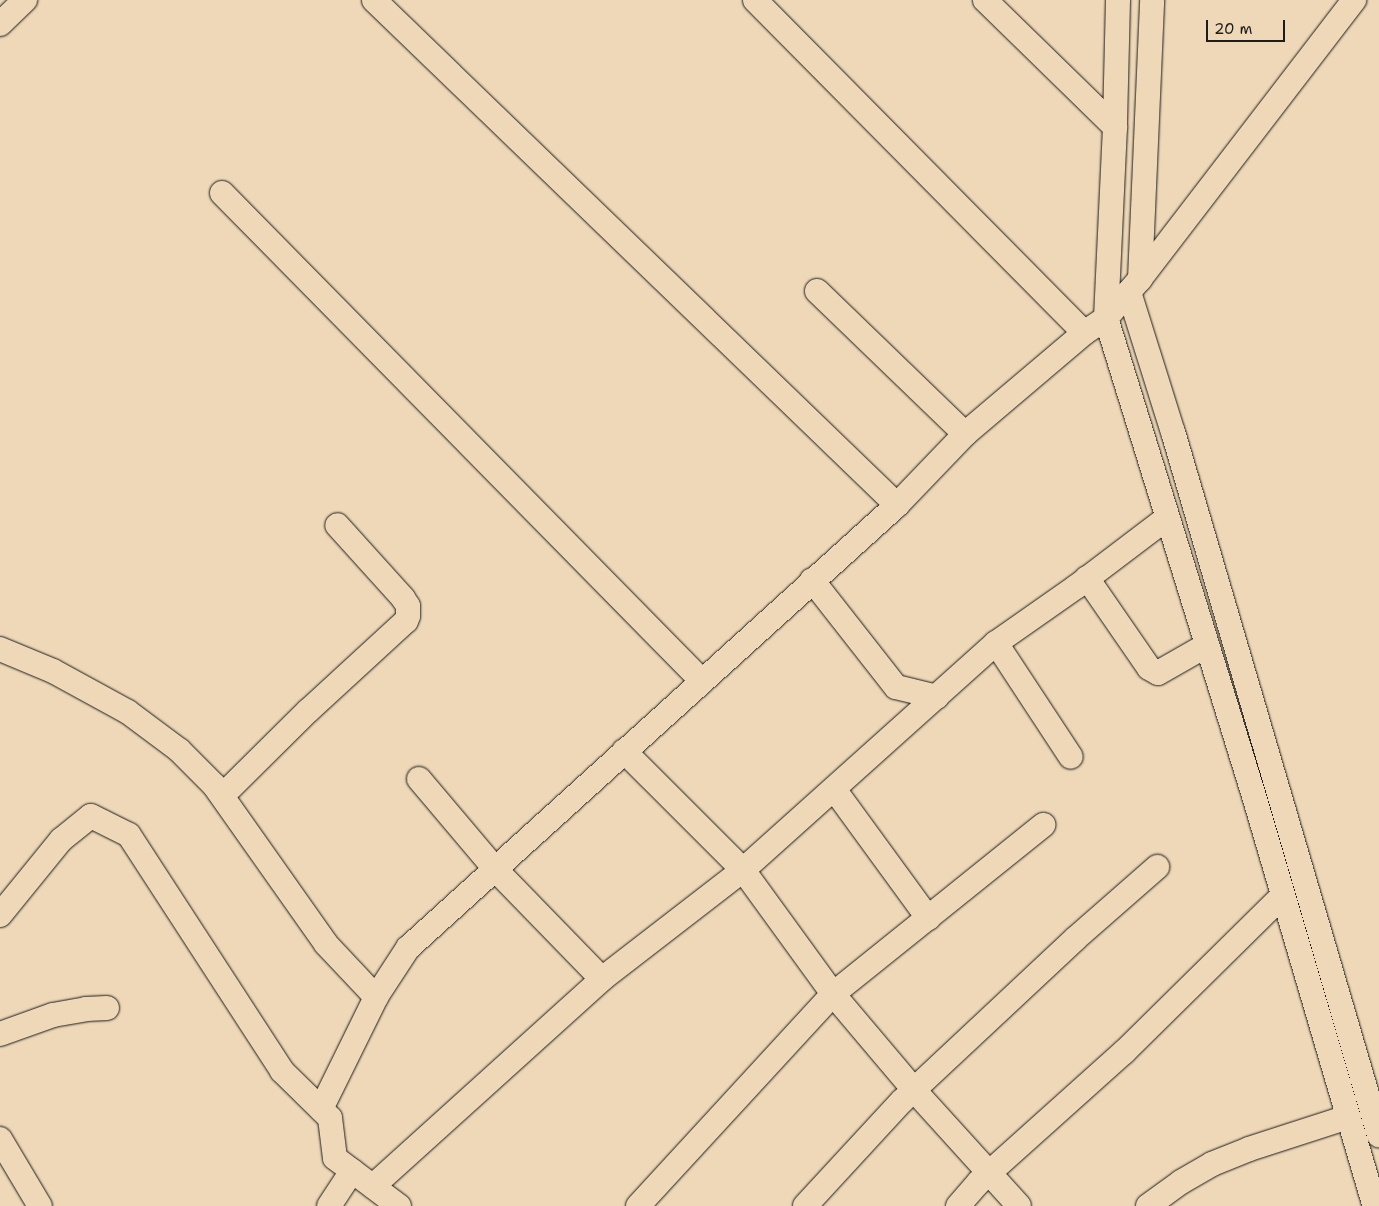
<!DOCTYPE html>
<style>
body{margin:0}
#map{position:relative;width:1379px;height:1206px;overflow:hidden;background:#eed8b7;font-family:"Shantell Sans",sans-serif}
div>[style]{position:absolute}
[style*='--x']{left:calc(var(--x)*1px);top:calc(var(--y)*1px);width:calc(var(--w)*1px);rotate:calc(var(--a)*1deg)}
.roads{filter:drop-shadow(0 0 1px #1c1c1c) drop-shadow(0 0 1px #1c1c1c)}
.minor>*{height:24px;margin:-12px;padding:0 12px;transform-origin:12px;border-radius:12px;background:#eed8b7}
span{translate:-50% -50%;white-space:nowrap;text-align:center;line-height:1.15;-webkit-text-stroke:4px #eed8b7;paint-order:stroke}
.scale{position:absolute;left:1206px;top:20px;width:79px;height:22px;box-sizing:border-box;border:2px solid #1c1c1c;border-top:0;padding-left:6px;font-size:15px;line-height:18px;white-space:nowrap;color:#1c1c1c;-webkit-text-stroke:4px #eed8b7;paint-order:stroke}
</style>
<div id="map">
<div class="roads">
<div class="minor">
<div style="--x:374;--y:0;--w:727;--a:44"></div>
<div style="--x:755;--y:0;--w:468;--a:45.3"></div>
<div style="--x:985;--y:0;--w:182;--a:44.3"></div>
<div style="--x:1118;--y:0;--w:127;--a:91.4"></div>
<div style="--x:1115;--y:127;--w:191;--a:92.7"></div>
<div style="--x:1106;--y:318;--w:500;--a:72.8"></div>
<div style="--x:1254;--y:796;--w:427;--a:73.6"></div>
<div style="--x:0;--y:24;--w:35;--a:-44"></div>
<div style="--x:222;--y:193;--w:685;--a:45.47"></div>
<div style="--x:1140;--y:279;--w:279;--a:-87.5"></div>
<div style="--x:817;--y:291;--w:206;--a:44"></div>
<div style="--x:1129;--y:292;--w:147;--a:72.6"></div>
<div style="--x:1173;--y:432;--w:733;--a:73.67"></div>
<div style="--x:1087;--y:578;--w:109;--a:55.4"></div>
<div style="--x:1149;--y:668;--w:10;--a:29"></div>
<div style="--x:1158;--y:673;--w:56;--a:-29.7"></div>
<div style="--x:812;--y:580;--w:136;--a:51.9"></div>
<div style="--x:896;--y:687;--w:42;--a:13.7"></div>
<div style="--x:996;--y:643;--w:136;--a:56.7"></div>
<div style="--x:0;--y:649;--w:57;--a:22.5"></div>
<div style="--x:53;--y:671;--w:85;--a:28.7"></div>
<div style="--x:128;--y:712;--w:64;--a:36.7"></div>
<div style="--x:179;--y:750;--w:49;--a:45"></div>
<div style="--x:214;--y:785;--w:194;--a:54.8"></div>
<div style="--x:326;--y:944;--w:73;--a:46.7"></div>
<div style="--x:624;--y:751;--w:168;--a:45"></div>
<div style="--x:743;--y:870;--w:153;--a:54"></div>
<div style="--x:833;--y:994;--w:126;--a:49.8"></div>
<div style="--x:914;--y:1090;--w:156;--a:47.8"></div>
<div style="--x:419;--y:779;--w:118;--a:49.8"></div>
<div style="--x:495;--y:869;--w:153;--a:45.8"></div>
<div style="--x:834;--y:789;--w:160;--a:53.9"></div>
<div style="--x:223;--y:795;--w:120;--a:-44.7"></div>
<div style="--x:308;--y:711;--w:133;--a:-42.6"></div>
<div style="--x:406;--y:621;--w:5;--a:-68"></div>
<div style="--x:408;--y:616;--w:10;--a:-90"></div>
<div style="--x:408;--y:606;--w:9;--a:-122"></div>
<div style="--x:403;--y:598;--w:98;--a:-132.1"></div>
<div style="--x:0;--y:915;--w:97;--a:-50.9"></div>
<div style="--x:61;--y:840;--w:38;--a:-39"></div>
<div style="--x:91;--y:816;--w:42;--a:26.6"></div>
<div style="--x:129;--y:835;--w:281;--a:57"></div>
<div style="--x:282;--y:1071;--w:67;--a:44.4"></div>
<div style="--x:330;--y:1118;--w:40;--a:82.9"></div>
<div style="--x:335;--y:1158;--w:80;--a:36.9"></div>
<div style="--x:0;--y:1034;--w:56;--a:-19.7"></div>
<div style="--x:53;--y:1015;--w:34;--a:-10"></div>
<div style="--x:86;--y:1009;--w:21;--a:-3"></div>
<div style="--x:321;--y:1109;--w:125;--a:-63.8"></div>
<div style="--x:376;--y:997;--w:59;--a:-56.9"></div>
<div style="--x:408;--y:948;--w:660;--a:-42.17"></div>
<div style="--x:897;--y:505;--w:98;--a:-46.2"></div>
<div style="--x:965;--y:434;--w:156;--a:-40.3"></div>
<div style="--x:1084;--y:333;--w:27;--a:-34"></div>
<div style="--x:1106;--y:318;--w:52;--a:-48.9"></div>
<div style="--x:1140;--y:279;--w:352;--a:-52.5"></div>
<div style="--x:0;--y:1139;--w:78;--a:59.2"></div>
<div style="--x:373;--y:1186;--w:309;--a:-42.1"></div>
<div style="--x:602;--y:979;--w:178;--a:-37.7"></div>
<div style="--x:743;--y:870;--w:340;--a:-41.9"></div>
<div style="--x:996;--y:643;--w:98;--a:-35"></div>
<div style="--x:1076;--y:587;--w:114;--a:-37.2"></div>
<div style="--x:329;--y:1206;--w:42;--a:-56.7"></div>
<div style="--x:638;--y:1206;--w:288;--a:-47.4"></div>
<div style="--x:833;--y:994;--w:270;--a:-38.8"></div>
<div style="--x:805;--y:1206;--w:143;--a:-47.3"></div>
<div style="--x:902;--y:1101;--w:238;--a:-43.1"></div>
<div style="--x:1076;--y:938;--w:108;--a:-41.2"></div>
<div style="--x:958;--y:1206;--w:32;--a:-49"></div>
<div style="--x:979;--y:1182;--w:195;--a:-41.9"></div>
<div style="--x:1124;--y:1052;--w:223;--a:-44.6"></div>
<div style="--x:1148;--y:1206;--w:41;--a:-36"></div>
<div style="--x:1181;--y:1182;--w:36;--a:-30"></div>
<div style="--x:1212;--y:1164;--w:40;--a:-22"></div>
<div style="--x:1249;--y:1149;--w:104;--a:-17.9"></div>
</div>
</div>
<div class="scale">20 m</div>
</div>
